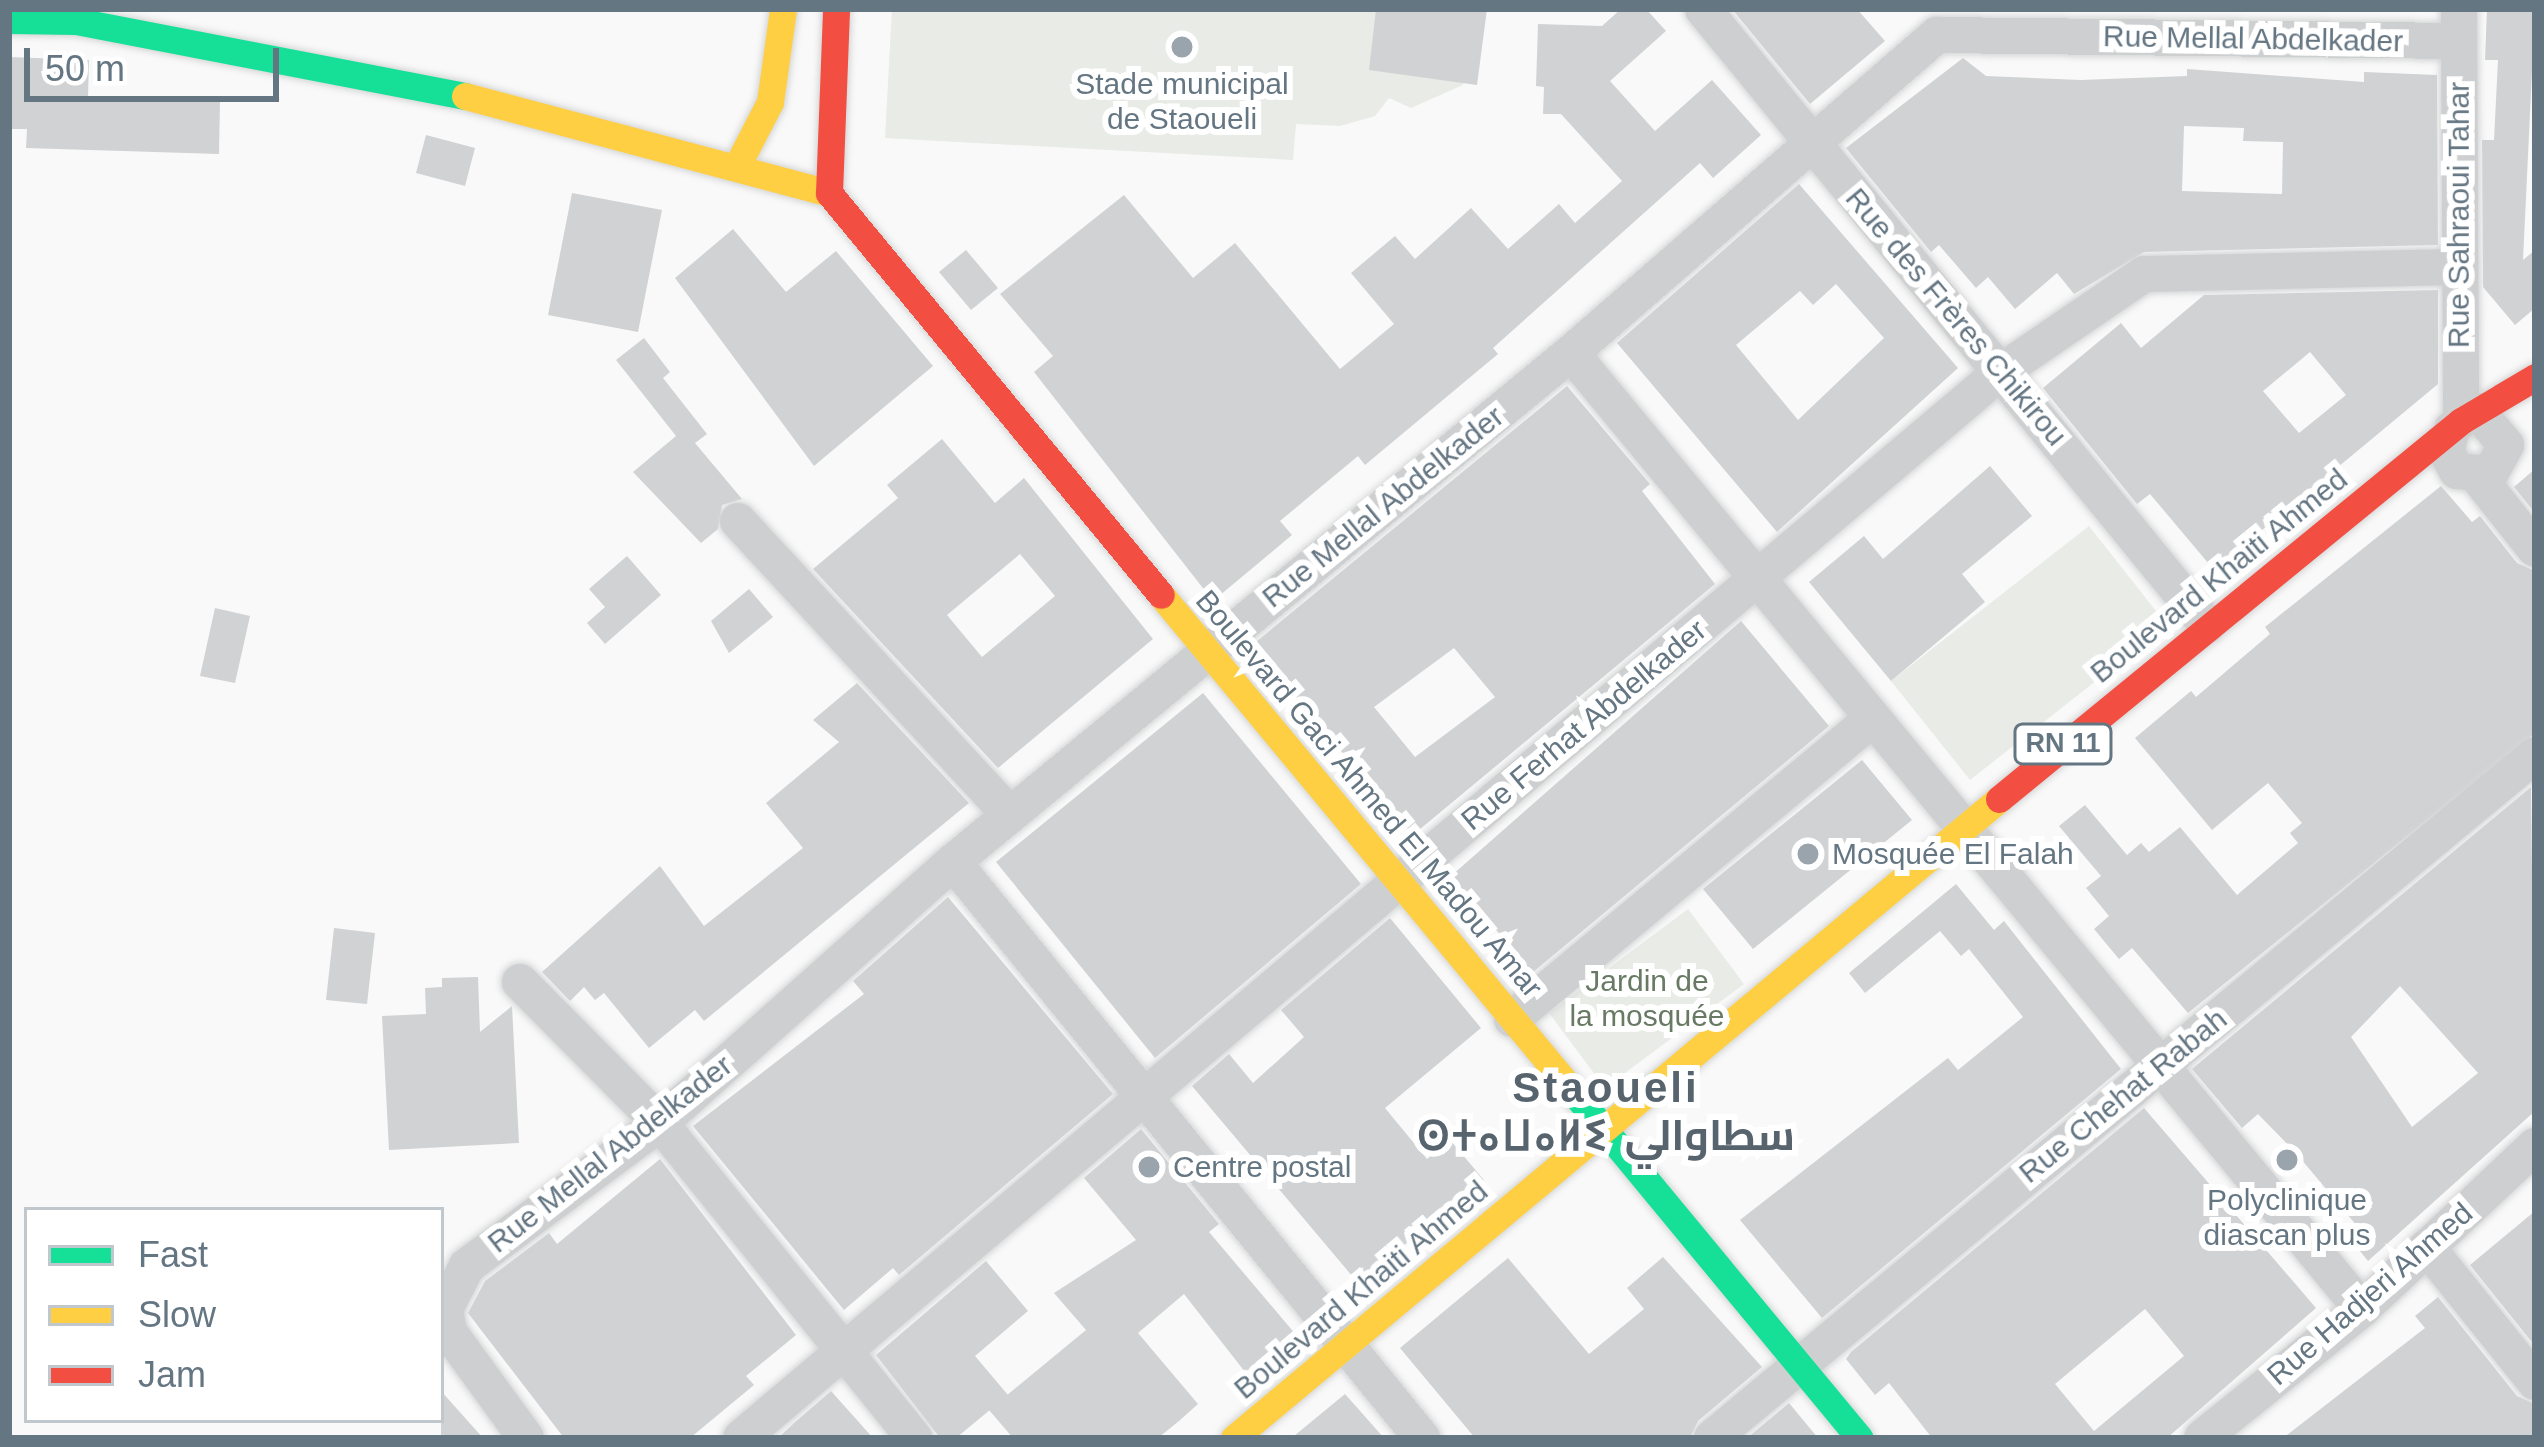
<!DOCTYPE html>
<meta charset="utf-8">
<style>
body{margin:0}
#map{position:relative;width:2544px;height:1447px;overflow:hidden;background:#f9f9f9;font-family:Arial,Cairo,"Noto Sans Tifinagh",sans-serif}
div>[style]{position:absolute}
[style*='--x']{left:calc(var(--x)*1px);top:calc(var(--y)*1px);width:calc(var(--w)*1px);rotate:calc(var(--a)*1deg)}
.green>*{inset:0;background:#e8ebe6}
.building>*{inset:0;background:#d0d2d3}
.roads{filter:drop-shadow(0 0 3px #d5d6d7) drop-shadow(0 0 3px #d5d6d7)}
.street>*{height:36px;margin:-18px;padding:0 18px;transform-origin:18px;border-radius:18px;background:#cecfd0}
.fast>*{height:27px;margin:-13.5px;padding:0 13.5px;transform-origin:13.5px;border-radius:13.5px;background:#16e098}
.slow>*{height:27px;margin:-13.5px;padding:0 13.5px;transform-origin:13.5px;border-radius:13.5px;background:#ffcf43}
.jam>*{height:27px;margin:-13.5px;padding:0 13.5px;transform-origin:13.5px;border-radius:13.5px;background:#f24e42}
.dots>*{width:33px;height:33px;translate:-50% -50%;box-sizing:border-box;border:6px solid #fff;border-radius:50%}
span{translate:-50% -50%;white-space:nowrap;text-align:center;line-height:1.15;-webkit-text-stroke:12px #fff;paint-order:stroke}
.shield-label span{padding:3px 9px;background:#fff;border:3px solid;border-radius:9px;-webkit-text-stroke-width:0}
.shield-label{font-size:27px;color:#657683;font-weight:700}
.street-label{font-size:30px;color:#657683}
.poi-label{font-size:30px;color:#657683}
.left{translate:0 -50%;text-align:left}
.park-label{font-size:30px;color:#687a64}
.district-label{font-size:42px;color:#57646e;font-weight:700;letter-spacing:3px}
.frame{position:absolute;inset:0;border:12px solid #657683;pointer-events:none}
.legend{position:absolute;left:24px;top:1207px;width:420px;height:216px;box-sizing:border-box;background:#fff;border:3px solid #c1c8cd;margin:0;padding:15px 21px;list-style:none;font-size:36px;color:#657683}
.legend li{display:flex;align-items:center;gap:24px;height:60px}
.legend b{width:60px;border:3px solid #c1c8cd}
.scale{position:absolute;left:24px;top:48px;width:255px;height:54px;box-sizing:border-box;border:6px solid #657683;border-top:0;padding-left:15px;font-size:36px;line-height:42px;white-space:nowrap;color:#657683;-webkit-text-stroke:9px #fff;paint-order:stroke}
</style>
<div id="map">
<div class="green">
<div style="clip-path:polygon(892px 9px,1484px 9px,1463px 85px,1411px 108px,1389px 98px,1375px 116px,1340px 126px,1296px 124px,1293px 160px,885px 138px)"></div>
<div style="clip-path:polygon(2089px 526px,2167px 625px,1970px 780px,1891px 681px)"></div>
<div style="clip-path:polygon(1688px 909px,1744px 984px,1605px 1088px,1549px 1013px)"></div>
</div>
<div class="building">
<div style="clip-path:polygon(1376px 9px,1487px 9px,1477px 85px,1369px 70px)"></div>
<div style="clip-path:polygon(1621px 9px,1646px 9px,1666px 31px,1610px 81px,1655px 131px,1712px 80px,1761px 135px,1713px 178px,1700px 163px,1493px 348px,1498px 354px,1365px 465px,1358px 456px,1280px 521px,1292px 535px,1213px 601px,1034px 372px,1053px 356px,1000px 294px,1124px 195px,1193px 278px,1235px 243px,1340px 369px,1394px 324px,1351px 273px,1395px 236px,1415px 259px,1471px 208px,1508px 249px,1559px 204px,1575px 223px,1622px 181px,1561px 114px,1543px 114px,1544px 87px,1536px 86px,1538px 24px,1602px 26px)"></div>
<div style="clip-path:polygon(1732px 9px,1857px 9px,1885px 41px,1810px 104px)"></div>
<div style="clip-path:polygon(2487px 9px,2535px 9px,2523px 260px,2535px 250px,2535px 308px,2515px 325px,2483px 287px,2482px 140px,2494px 140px,2498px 60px,2485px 60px)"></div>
<div style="clip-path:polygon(9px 57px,89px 60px,88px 98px,220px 101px,219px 154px,26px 148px,27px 129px,9px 129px)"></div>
<div style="clip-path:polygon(evenodd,1963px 58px,1986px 76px,2081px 80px,2187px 76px,2187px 69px,2364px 82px,2364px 72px,2437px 75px,2438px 245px,2144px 252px,2074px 294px,2057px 273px,2015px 309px,1988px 277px,1976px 288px,1939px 245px,1931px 252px,1846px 148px,1963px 58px,2184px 126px,2244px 128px,2243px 141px,2283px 142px,2282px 194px,2182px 191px,2184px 126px)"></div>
<div style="clip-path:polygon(426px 135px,475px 148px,465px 186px,416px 173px)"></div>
<div style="clip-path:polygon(evenodd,1799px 184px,1958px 368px,1777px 532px,1617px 343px,1799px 184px,1836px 284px,1884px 338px,1798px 420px,1736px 345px,1800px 291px,1813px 305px,1836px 284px)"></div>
<div style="clip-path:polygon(572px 193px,662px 210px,638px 332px,548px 315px)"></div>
<div style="clip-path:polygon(733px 229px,786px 292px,836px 251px,933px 366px,814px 466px,675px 278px)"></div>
<div style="clip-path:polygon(966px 250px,998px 288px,971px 310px,939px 272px)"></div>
<div style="clip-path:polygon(evenodd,2438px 290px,2438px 384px,2214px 570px,2150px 494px,2137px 504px,2043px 388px,2121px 323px,2141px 348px,2204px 295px,2438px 290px,2310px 352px,2346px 395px,2299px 433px,2263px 391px,2310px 352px)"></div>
<div style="clip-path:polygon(644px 338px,670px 372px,663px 378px,707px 434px,695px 443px,742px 499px,722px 505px,718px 529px,701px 543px,633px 472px,676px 436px,616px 360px)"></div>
<div style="clip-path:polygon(evenodd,1567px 386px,1650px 484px,1642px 491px,1715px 584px,1413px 835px,1251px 646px,1567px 386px,1454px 648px,1495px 697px,1415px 757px,1374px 707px,1454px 648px)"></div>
<div style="clip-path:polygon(evenodd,942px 439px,995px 503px,1024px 478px,1153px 639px,998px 768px,813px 569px,898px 498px,887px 485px,942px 439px,1020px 554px,1055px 596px,982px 657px,947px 615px,1020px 554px)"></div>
<div style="clip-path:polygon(1990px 466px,2032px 516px,1962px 574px,1985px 602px,1891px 681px,1809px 582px,1864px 536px,1883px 559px)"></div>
<div style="clip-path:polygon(2535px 469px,2535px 513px,2514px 487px)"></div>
<div style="clip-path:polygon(2441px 486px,2472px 522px,2480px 516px,2517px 563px,2535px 571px,2535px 733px,2188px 1013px,2132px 948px,2119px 959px,2094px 929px,2109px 916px,2086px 888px,2101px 876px,2059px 826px,2085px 805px,2127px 855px,2141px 843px,2149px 852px,2180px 827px,2237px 895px,2298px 843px,2290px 833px,2302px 823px,2268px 783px,2212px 830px,2135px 738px,2191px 691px,2196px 697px,2270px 634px,2265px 627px)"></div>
<div style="clip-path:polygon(627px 556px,661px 595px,605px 644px,587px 623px,605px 607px,589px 589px)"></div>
<div style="clip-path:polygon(749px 589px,773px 617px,729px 653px,711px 621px)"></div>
<div style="clip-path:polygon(215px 608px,250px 616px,235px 683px,200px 676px)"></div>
<div style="clip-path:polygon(1741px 621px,1829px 726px,1532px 973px,1451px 876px)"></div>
<div style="clip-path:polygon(857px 683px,969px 803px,704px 1021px,695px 1010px,649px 1048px,604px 993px,595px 1000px,584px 987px,570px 1001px,542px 972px,660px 866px,704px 926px,803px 848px,766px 803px,839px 742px,813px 720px)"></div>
<div style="clip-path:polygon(1203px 693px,1361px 884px,1155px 1058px,996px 862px)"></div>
<div style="clip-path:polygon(1862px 760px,1912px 820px,1753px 949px,1703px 889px)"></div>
<div style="clip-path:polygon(evenodd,2531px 787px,2535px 1111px,2368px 1261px,2347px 1235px,2357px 1226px,2296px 1153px,2258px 1114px,2242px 1128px,2192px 1069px,2531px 787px,2400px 986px,2478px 1073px,2412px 1127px,2351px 1037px,2400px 986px)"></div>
<div style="clip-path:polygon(1956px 884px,1994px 930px,2004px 921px,2121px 1069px,1822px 1318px,1740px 1220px,1948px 1058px,1958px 1070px,2023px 1017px,1969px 949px,1961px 956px,1940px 931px,1865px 993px,1849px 973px)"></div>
<div style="clip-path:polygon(948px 897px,1113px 1094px,899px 1275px,893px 1268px,844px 1310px,693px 1126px,864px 994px,853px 981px)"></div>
<div style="clip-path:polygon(1390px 918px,1481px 1028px,1385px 1108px,1427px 1159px,1450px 1140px,1484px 1180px,1358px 1283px,1192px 1086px,1229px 1054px,1253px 1083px,1304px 1037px,1281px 1010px)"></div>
<div style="clip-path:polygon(334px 928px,375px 933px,367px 1004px,326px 1000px)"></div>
<div style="clip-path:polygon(478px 977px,480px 1032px,512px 1006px,519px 1143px,389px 1150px,382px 1016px,426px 1014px,425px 988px,442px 987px,442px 978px)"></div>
<div style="clip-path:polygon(evenodd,2144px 1108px,2316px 1308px,2167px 1438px,1932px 1438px,1889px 1383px,1875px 1395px,1846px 1359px,1851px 1352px,2144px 1108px,2145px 1309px,2184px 1356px,2094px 1431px,2055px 1384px,2145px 1309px)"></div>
<div style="clip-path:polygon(1141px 1129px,1219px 1224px,1209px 1232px,1297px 1336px,1249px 1377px,1184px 1294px,1138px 1333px,1198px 1404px,1179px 1421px,1158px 1438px,1013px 1438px,989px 1410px,1086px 1330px,1054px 1293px,1136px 1240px,1084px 1178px)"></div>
<div style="clip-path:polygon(660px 1159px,796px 1335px,746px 1376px,754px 1385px,690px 1438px,564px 1438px,468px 1313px,485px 1281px,549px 1233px,557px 1244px)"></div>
<div style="clip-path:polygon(2535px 1211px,2535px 1346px,2470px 1265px)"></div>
<div style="clip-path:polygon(1663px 1257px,1762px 1367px,1698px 1421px,1690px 1438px,1475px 1438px,1400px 1348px,1508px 1258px,1589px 1354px,1644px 1309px,1627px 1288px)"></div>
<div style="clip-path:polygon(986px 1261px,1028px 1311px,975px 1356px,1008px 1395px,956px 1438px,940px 1438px,876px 1355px)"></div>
<div style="clip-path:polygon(2438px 1297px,2517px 1396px,2535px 1404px,2535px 1438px,2283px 1438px,2425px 1328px,2415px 1316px)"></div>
<div style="clip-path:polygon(441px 1391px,483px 1438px,441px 1438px)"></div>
<div style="clip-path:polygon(831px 1391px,873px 1438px,778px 1438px,794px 1423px)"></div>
<div style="clip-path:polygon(1345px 1394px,1384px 1438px,1293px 1438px,1294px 1436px)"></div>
<div style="clip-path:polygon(1789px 1403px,1818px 1438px,1747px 1438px)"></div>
</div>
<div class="roads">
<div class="street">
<div style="--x:1703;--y:9;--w:796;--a:50.71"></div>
<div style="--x:2459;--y:9;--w:412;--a:89.7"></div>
<div style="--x:1571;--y:353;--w:1241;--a:50.4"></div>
<div style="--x:2452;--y:429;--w:23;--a:105"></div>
<div style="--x:2446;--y:451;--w:23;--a:61"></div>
<div style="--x:2457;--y:471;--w:33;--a:5"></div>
<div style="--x:2490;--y:474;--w:33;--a:-61"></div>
<div style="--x:2506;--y:445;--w:45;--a:-130.5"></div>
<div style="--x:2479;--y:478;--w:90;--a:51.7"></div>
<div style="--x:738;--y:521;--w:399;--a:47.2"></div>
<div style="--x:953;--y:862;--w:743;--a:50.85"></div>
<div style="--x:520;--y:982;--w:199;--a:45.2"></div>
<div style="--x:660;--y:1123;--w:405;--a:51.1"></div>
<div style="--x:1512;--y:1019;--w:470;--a:-39.8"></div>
<div style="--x:2427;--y:1247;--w:173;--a:51.3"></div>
<div style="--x:526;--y:1438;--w:131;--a:-126"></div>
<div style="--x:449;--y:1332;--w:23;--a:-100"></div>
<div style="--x:445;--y:1309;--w:48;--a:-62.9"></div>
<div style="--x:467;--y:1266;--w:240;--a:-36.5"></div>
<div style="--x:660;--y:1123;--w:392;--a:-41.7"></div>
<div style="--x:953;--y:862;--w:801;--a:-39.48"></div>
<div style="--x:1571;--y:353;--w:485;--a:-41"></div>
<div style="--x:1937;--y:35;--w:521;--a:0.66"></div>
<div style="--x:741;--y:1438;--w:1652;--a:-40.24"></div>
<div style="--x:2002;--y:371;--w:172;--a:-34.3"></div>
<div style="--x:2144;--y:274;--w:313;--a:-1.3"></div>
<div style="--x:1712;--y:1438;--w:1069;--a:-39.69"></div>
<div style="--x:2202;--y:1438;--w:206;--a:-38.9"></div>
<div style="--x:2362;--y:1309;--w:238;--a:-43.3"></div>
</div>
<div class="fast">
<div style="--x:9;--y:20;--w:67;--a:0.9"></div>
<div style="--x:76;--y:21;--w:396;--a:10.9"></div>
<div style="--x:1565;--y:1082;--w:462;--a:50.4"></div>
</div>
<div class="slow">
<div style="--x:465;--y:96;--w:377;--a:14.9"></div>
<div style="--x:737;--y:166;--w:72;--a:-62.7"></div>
<div style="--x:770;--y:102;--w:94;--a:-82"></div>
<div style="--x:1161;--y:595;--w:633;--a:50.32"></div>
<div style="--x:1234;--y:1438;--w:997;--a:-39.87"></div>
</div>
<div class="jam">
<div style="--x:829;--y:193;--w:521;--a:50.45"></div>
<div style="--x:829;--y:193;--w:184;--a:-87.8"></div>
<div style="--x:1999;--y:799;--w:597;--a:-39.29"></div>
<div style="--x:2461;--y:421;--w:86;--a:-30.7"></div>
</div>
</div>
<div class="dots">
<div style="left:1182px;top:47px;background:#99a4ac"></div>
<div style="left:1808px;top:854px;background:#99a4ac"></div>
<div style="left:2287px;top:1160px;background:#99a4ac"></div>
<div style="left:1149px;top:1167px;background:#99a4ac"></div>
</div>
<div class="shield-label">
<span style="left:2063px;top:744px">RN 11</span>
</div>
<div class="street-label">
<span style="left:2253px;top:39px;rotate:1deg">Rue Mellal Abdelkader</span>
<span style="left:2459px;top:215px;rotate:-90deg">Rue Sahraoui Tahar</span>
<span style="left:1956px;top:317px;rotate:50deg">Rue des Frères Chikirou</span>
<span style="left:1383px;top:507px;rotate:-39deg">Rue Mellal Abdelkader</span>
<span style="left:2219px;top:576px;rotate:-39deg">Boulevard Khaiti Ahmed</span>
<span style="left:1584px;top:725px;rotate:-40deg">Rue Ferhat Abdelkader</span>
<span style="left:1369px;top:794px;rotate:50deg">Boulevard Gaci Ahmed El Madou Amar</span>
<span style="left:2123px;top:1096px;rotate:-39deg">Rue Chehat Rabah</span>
<span style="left:610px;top:1154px;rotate:-38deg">Rue Mellal Abdelkader</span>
<span style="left:1361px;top:1290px;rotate:-40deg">Boulevard Khaiti Ahmed</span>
<span style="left:2370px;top:1294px;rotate:-41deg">Rue Hadjeri Ahmed</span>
</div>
<div class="poi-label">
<span style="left:1182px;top:101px">Stade municipal<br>de Staoueli</span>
<span class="left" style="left:1832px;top:854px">Mosquée El Falah</span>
<span class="left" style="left:1173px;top:1167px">Centre postal</span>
<span style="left:2287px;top:1217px">Polyclinique<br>diascan plus</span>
</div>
<div class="park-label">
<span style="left:1647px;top:998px">Jardin de<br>la mosquée</span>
</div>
<div class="district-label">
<span style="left:1606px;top:1112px">Staoueli<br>ⵙⵜⴰⵡⴰⵍⵉ سطاوالي</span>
</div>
<div class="frame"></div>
<ul class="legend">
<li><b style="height:15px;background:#16e098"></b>Fast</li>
<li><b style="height:15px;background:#ffcf43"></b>Slow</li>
<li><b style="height:15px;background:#f24e42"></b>Jam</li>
</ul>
<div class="scale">50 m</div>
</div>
